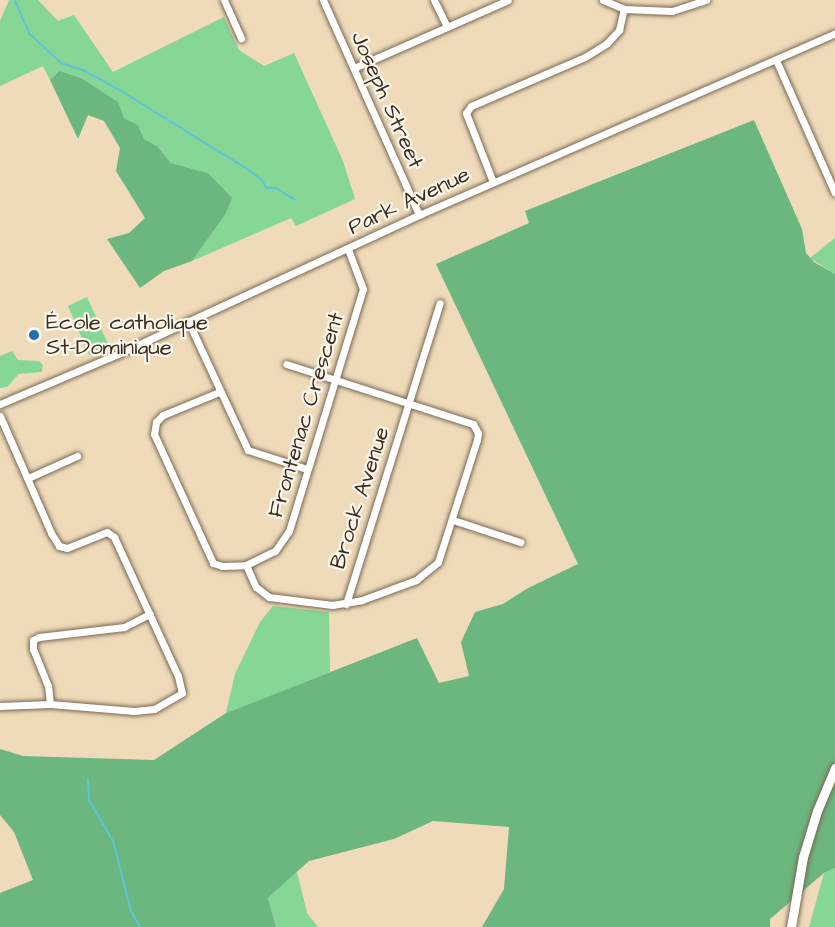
<!DOCTYPE html>
<meta charset="utf-8">
<style>
body{margin:0}
#map{position:relative;width:835px;height:927px;overflow:hidden;background:#efdbb9;font-family:"Architects Daughter",sans-serif}
div>[style]{position:absolute}
[style*='--x']{left:calc(var(--x)*1px);top:calc(var(--y)*1px);width:calc(var(--w)*1px);rotate:calc(var(--a)*1deg)}
.green>*{inset:0;background:#86d696}
.forest>*{inset:0;background:#6cb77f}
.stream>*{height:2px;margin:-1px;padding:0 1px;transform-origin:1px;border-radius:1px;background:#5ec4db}
.roads{filter:drop-shadow(0 0 2px #7a6854) drop-shadow(0 0 2px #7a6854)}
.minor>*{height:7px;margin:-3.5px;padding:0 3.5px;transform-origin:3.5px;border-radius:3.5px;background:#fff}
.major>*{height:9px;margin:-4.5px;padding:0 4.5px;transform-origin:4.5px;border-radius:4.5px;background:#fff}
.dots>*{width:16px;height:16px;translate:-50% -50%;box-sizing:border-box;border:3px solid #fbf7ec;border-radius:50%}
span{translate:-50% -50%;white-space:nowrap;text-align:center;line-height:1.15;-webkit-text-stroke:4.5px #fbf7ec;paint-order:stroke}
.street-label{font-size:22px;color:#3b2a1e}
.poi-label{font-size:22px;color:#3b2a1e}
.left{translate:0 -50%;text-align:left}
</style>
<div id="map">
<div class="green">
<div style="clip-path:polygon(9px 0,38px 0,58px 21px,74px 15px,113px 72px,224px 17px,239px 50px,264px 66px,294px 53px,343px 161px,355px 199px,296px 226px,291px 218px,192px 261px,225px 215px,208px 173px,171px 163px,157px 146px,144px 139px,138px 125px,124px 118px,59px 71px,50px 80px,43px 66px,0 86px,0 21px)"></div>
<div style="clip-path:polygon(835px 238px,835px 274px,810px 258px)"></div>
<div style="clip-path:polygon(87px 297px,109px 346px,89px 355px,68px 306px)"></div>
<div style="clip-path:polygon(12px 351px,18px 360px,39px 361px,43px 365px,42px 372px,19px 374px,7px 387px,0 388px,0 356px)"></div>
<div style="clip-path:polygon(273px 606px,329px 612px,330px 672px,226px 713px,235px 674px,260px 622px)"></div>
<div style="clip-path:polygon(835px 868px,835px 927px,809px 927px,824px 873px)"></div>
<div style="clip-path:polygon(297px 872px,307px 913px,318px 927px,276px 927px,268px 898px)"></div>
</div>
<div class="forest">
<div style="clip-path:polygon(59px 71px,81px 78px,118px 102px,124px 118px,138px 125px,144px 139px,157px 146px,171px 163px,208px 173px,232px 198px,225px 215px,192px 261px,164px 271px,140px 288px,107px 239px,129px 233px,145px 218px,116px 171px,120px 148px,104px 121px,88px 115px,78px 139px,50px 80px)"></div>
<div style="clip-path:polygon(754px 120px,802px 229px,806px 253px,814px 262px,835px 274px,835px 868px,824px 873px,770px 919px,770px 927px,482px 927px,504px 889px,509px 827px,433px 821px,394px 839px,309px 861px,268px 898px,276px 927px,0 927px,0 893px,33px 880px,14px 832px,0 815px,0 749px,23px 756px,154px 760px,226px 713px,417px 638px,439px 683px,469px 676px,461px 642px,475px 612px,503px 604px,528px 588px,578px 564px,436px 264px,529px 223px,525px 211px)"></div>
</div>
<div class="stream">
<div style="--x:15;--y:1;--w:36;--a:66"></div>
<div style="--x:30;--y:34;--w:42;--a:43.1"></div>
<div style="--x:61;--y:63;--w:25;--a:18"></div>
<div style="--x:85;--y:71;--w:38;--a:29"></div>
<div style="--x:118;--y:89;--w:155;--a:31.8"></div>
<div style="--x:250;--y:171;--w:15;--a:37"></div>
<div style="--x:262;--y:180;--w:9;--a:63"></div>
<div style="--x:266;--y:188;--w:10;--a:0"></div>
<div style="--x:276;--y:188;--w:22;--a:32"></div>
<div style="--x:88;--y:779;--w:21;--a:87"></div>
<div style="--x:89;--y:800;--w:48;--a:59.7"></div>
<div style="--x:113;--y:841;--w:72;--a:75.6"></div>
<div style="--x:131;--y:911;--w:18;--a:61"></div>
</div>
<div class="roads">
<div class="minor">
<div style="--x:224;--y:0;--w:42;--a:65.9"></div>
<div style="--x:323;--y:0;--w:235;--a:65.9"></div>
<div style="--x:434;--y:0;--w:30;--a:64"></div>
<div style="--x:603;--y:0;--w:23;--a:23"></div>
<div style="--x:624;--y:9;--w:48;--a:2.4"></div>
<div style="--x:672;--y:11;--w:36;--a:-18"></div>
<div style="--x:776;--y:60;--w:145;--a:66.1"></div>
<div style="--x:354;--y:68;--w:168;--a:-23.8"></div>
<div style="--x:493;--y:182;--w:74;--a:-111.4"></div>
<div style="--x:466;--y:113;--w:9;--a:-54"></div>
<div style="--x:471;--y:106;--w:124;--a:-23.3"></div>
<div style="--x:585;--y:57;--w:26;--a:-32"></div>
<div style="--x:607;--y:43;--w:18;--a:-47"></div>
<div style="--x:619;--y:30;--w:22;--a:-77"></div>
<div style="--x:188;--y:321;--w:142;--a:65.1"></div>
<div style="--x:248;--y:450;--w:62;--a:17.9"></div>
<div style="--x:219;--y:392;--w:61;--a:157.7"></div>
<div style="--x:163;--y:415;--w:10;--a:135"></div>
<div style="--x:156;--y:422;--w:12;--a:99"></div>
<div style="--x:154;--y:434;--w:142;--a:65.4"></div>
<div style="--x:213;--y:563;--w:9;--a:18"></div>
<div style="--x:222;--y:566;--w:24;--a:-2"></div>
<div style="--x:246;--y:565;--w:32;--a:-26"></div>
<div style="--x:275;--y:551;--w:24;--a:-55"></div>
<div style="--x:289;--y:531;--w:253;--a:-73"></div>
<div style="--x:363;--y:289;--w:43;--a:-110.6"></div>
<div style="--x:0;--y:404;--w:128;--a:-23"></div>
<div style="--x:118;--y:354;--w:332;--a:-24.8"></div>
<div style="--x:419;--y:215;--w:454;--a:-23.6"></div>
<div style="--x:0;--y:416;--w:128;--a:66.4"></div>
<div style="--x:51;--y:533;--w:15;--a:58"></div>
<div style="--x:59;--y:546;--w:8;--a:14"></div>
<div style="--x:67;--y:548;--w:43;--a:-21.8"></div>
<div style="--x:107;--y:532;--w:9;--a:36"></div>
<div style="--x:114;--y:537;--w:153;--a:65.3"></div>
<div style="--x:178;--y:676;--w:17;--a:77"></div>
<div style="--x:182;--y:693;--w:32;--a:150"></div>
<div style="--x:154;--y:709;--w:20;--a:174"></div>
<div style="--x:134;--y:711;--w:84;--a:-175.2"></div>
<div style="--x:50;--y:704;--w:50;--a:177.7"></div>
<div style="--x:28;--y:478;--w:54;--a:-24.2"></div>
<div style="--x:453;--y:520;--w:71;--a:18.2"></div>
<div style="--x:246;--y:565;--w:24;--a:66"></div>
<div style="--x:256;--y:587;--w:16;--a:38"></div>
<div style="--x:269;--y:597;--w:64;--a:7.2"></div>
<div style="--x:332;--y:605;--w:30;--a:-9"></div>
<div style="--x:362;--y:600;--w:58;--a:-20.3"></div>
<div style="--x:416;--y:580;--w:28;--a:-39"></div>
<div style="--x:438;--y:562;--w:128;--a:-72.3"></div>
<div style="--x:477;--y:440;--w:7;--a:-82"></div>
<div style="--x:478;--y:433;--w:10;--a:-119"></div>
<div style="--x:473;--y:424;--w:196;--a:-162.2"></div>
<div style="--x:346;--y:604;--w:315;--a:-72.7"></div>
<div style="--x:50;--y:704;--w:18;--a:-96"></div>
<div style="--x:48;--y:686;--w:40;--a:-112"></div>
<div style="--x:33;--y:649;--w:9;--a:-90"></div>
<div style="--x:33;--y:640;--w:7;--a:-27"></div>
<div style="--x:39;--y:637;--w:86;--a:-6.7"></div>
<div style="--x:124;--y:627;--w:29;--a:-27"></div>
</div>
<div class="major">
<div style="--x:791;--y:927;--w:71;--a:-80.3"></div>
<div style="--x:803;--y:857;--w:48;--a:-73.1"></div>
<div style="--x:817;--y:811;--w:47;--a:-67.3"></div>
</div>
</div>
<div class="dots">
<div style="left:34px;top:335px;background:#1f6fb2"></div>
</div>
<div class="street-label">
<span style="left:387px;top:100px;rotate:66deg">Joseph Street</span>
<span style="left:409px;top:201px;rotate:-25deg">Park Avenue</span>
<span style="left:306px;top:415px;rotate:-73deg">Frontenac Crescent</span>
<span style="left:360px;top:498px;rotate:-72deg">Brock Avenue</span>
</div>
<div class="poi-label">
<span class="left" style="left:46px;top:335px">École catholique<br>St-Dominique</span>
</div>
</div>
